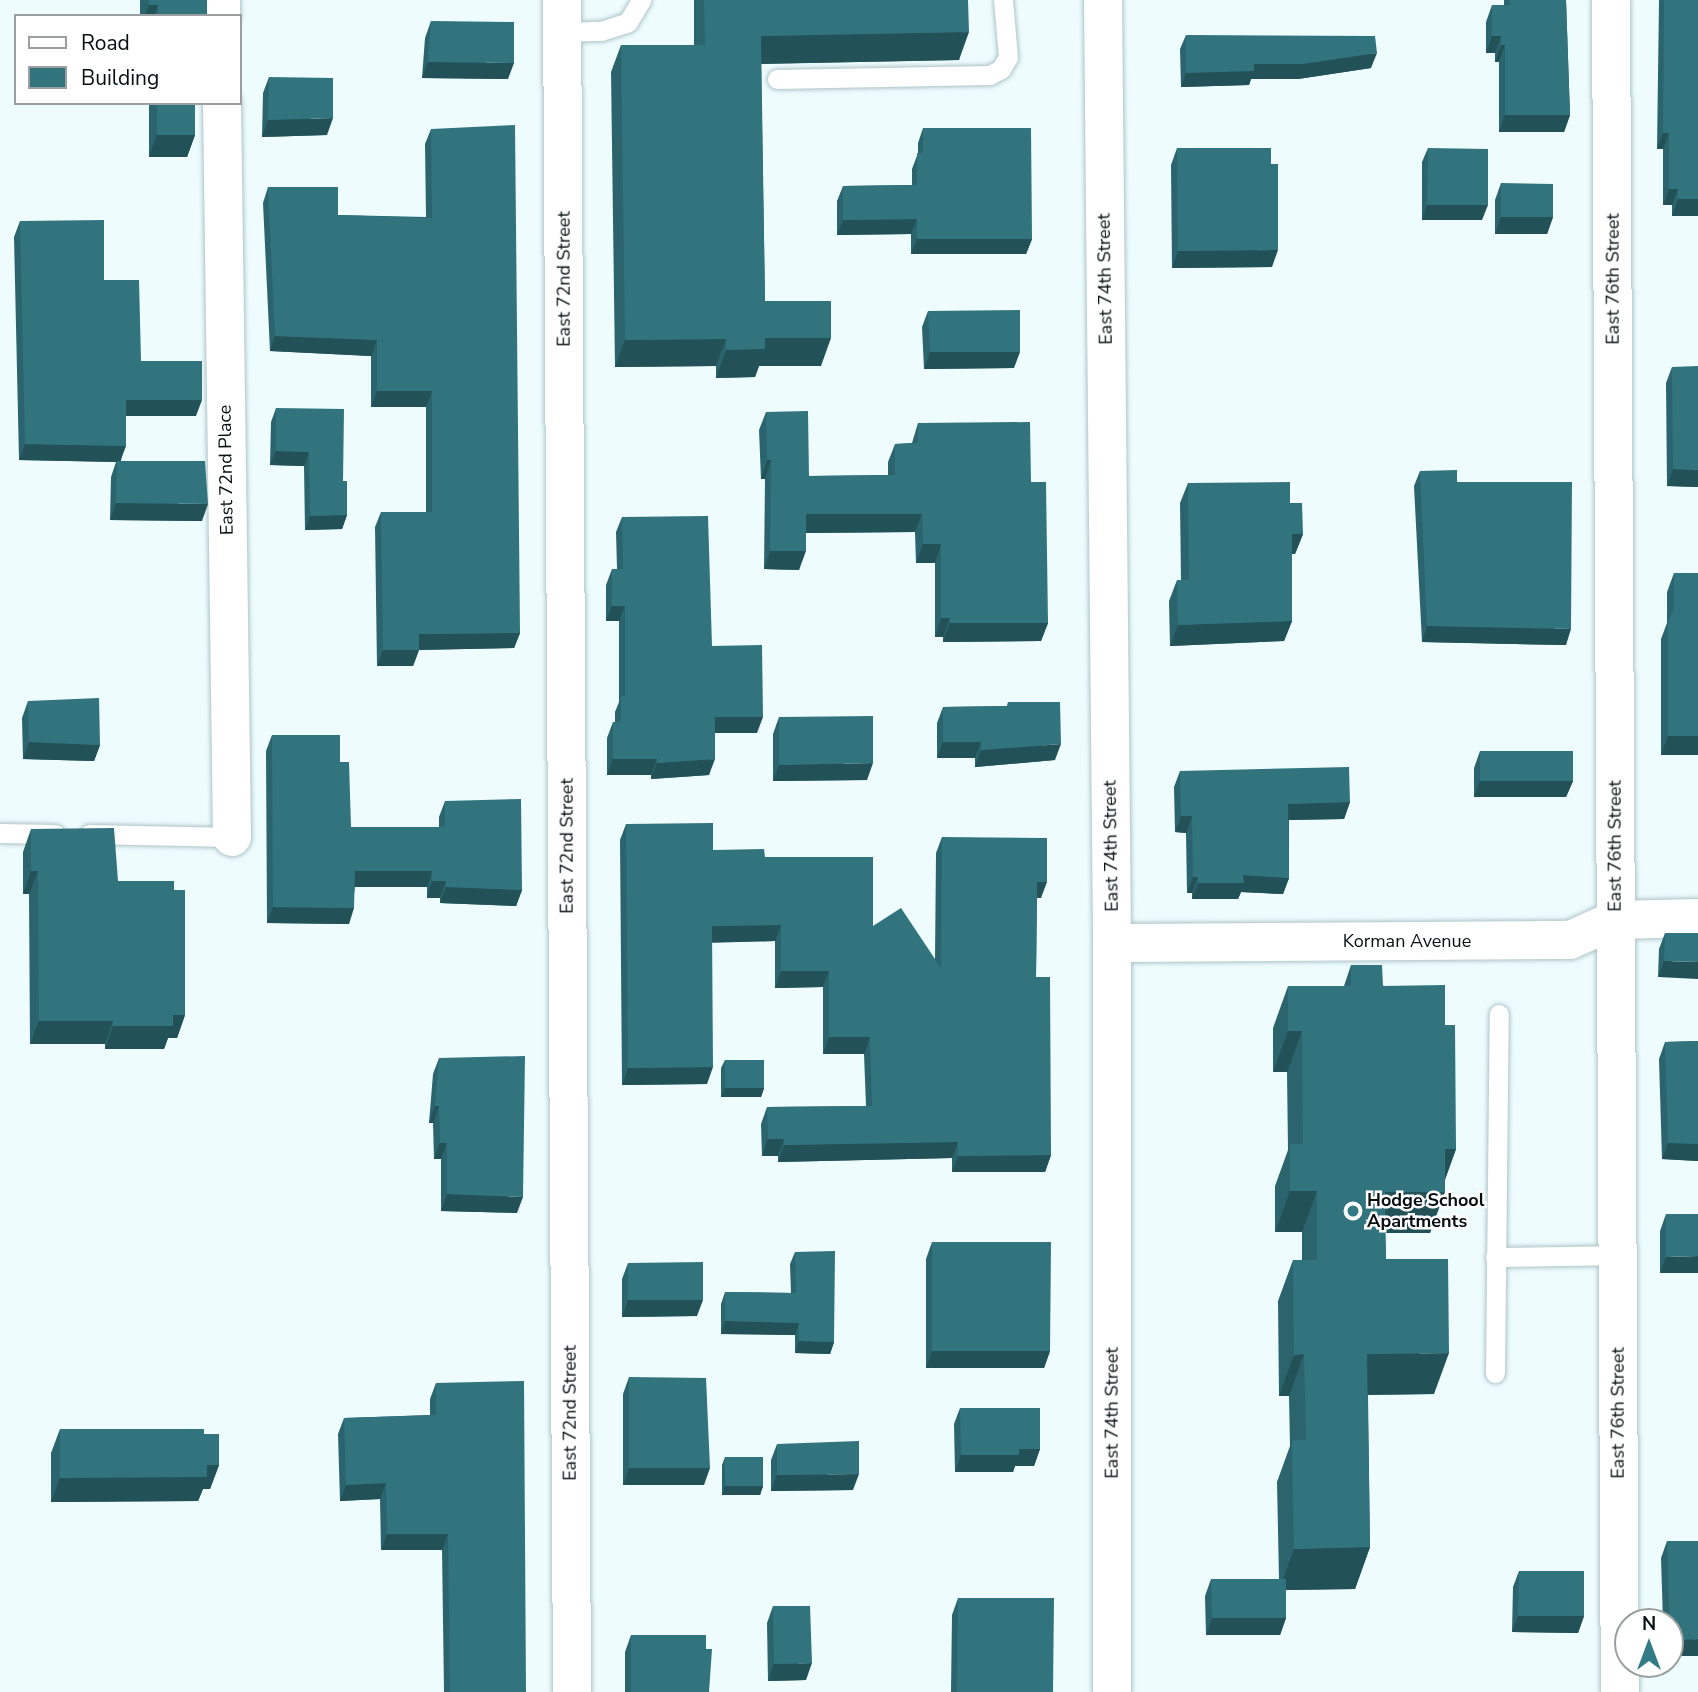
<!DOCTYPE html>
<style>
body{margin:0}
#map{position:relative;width:1698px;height:1692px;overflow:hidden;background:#eefcfe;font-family:"Nunito Sans",sans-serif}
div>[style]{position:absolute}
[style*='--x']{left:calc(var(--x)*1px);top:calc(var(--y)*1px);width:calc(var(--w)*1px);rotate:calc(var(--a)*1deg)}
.roads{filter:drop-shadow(0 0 2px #aec4c8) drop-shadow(0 0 2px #aec4c8)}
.service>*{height:19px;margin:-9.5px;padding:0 9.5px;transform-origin:9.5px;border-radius:9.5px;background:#fff}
.minor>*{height:38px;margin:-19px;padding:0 19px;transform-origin:19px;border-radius:19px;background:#fff}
.wall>*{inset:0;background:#2b646c}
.shaded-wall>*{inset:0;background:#235158}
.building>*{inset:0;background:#32747e}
.dots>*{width:19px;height:19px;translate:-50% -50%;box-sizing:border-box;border:4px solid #fff;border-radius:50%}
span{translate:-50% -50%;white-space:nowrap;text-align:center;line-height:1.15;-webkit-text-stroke:5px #fff;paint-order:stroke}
.street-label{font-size:18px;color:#060e0f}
.poi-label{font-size:18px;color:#060e0f;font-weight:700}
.left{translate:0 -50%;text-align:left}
.legend{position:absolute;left:14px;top:14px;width:228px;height:91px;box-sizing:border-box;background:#fff;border:2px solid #9b9f9f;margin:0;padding:9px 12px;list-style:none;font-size:21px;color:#060e0f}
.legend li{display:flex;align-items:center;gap:14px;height:35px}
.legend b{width:35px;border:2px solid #9b9f9f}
.north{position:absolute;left:1614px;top:1608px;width:70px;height:70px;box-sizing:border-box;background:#fff;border:2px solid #9b9f9f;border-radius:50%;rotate:0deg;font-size:19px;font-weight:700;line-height:28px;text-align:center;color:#060e0f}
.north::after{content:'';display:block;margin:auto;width:24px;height:32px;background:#327a84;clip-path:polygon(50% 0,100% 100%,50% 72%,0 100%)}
</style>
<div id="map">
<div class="roads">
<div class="service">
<div style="--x:563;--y:32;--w:38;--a:-2"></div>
<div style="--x:601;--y:31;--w:28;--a:-18"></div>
<div style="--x:628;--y:22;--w:26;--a:-59"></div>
<div style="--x:777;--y:79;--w:213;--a:-1.1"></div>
<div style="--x:990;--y:75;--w:13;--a:-29"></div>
<div style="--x:1001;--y:69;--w:14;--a:-60"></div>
<div style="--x:1008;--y:57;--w:57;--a:-95"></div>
<div style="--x:0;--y:833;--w:55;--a:1"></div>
<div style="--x:89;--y:834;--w:143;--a:1.2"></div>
<div style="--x:1495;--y:1257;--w:122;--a:-0.9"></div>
<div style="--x:1495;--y:1373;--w:359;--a:-89.4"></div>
</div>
<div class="minor">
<div style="--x:221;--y:0;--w:16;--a:90"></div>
<div style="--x:562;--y:0;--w:1692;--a:89.66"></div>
<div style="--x:1103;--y:0;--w:943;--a:89.45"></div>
<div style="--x:1112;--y:943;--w:749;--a:90"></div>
<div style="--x:1611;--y:0;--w:1692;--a:89.7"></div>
<div style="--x:222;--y:103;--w:734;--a:89.22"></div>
<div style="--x:1112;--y:943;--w:458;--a:-0.4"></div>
<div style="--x:1570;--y:940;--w:49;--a:-24"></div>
<div style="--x:1615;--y:920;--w:83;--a:-1.4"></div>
</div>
</div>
<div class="wall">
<div style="clip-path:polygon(140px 0,207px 0,207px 16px,140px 16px)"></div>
<div style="clip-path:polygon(694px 0,968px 0,959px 60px,761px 64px,765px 301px,821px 366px,759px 366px,755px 377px,716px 378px,716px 366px,615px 367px,611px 72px,621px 45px,694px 45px)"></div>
<div style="clip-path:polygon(1504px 0,1566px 0,1570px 115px,1564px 132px,1499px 132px,1499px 62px,1495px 62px,1495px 53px,1486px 53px,1486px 22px,1492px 5px,1504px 5px)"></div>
<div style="clip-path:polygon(1659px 0,1698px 0,1698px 216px,1672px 216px,1672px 205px,1663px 205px,1663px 149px,1657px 149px)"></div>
<div style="clip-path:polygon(431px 21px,508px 79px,422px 78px,425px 38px)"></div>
<div style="clip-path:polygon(1186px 35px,1371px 68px,1298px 79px,1251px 79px,1249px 85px,1181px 87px,1180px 49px)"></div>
<div style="clip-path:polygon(269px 77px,327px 135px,262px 137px,263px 93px)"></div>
<div style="clip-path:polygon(149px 103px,195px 103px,195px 135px,187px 157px,149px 157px)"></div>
<div style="clip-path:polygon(923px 128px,1032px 239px,1026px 254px,911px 254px,911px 234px,837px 235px,837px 201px,843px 186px,912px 185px,912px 169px,918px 153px,918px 143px)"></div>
<div style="clip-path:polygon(431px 129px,520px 633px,514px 648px,419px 650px,413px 666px,377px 666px,375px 527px,381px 512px,426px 512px,426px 407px,371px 407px,371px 356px,270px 351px,263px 203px,268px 187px,338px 215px,426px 217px,425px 144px)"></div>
<div style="clip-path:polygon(1177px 148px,1272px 267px,1172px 268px,1171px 165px)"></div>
<div style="clip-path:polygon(1428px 148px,1482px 220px,1422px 220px,1422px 162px)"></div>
<div style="clip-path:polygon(1501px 183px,1553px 217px,1547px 234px,1495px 234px,1495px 200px)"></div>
<div style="clip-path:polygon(20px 221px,104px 280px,141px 361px,196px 416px,126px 416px,121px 461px,202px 521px,110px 520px,111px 477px,116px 462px,19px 460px,14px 237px)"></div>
<div style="clip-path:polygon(928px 311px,1014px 368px,924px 369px,922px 327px)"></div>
<div style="clip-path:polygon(1672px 367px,1698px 487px,1667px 486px,1666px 383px)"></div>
<div style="clip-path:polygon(276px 408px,343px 481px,347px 515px,342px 529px,305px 530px,304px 466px,270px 465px,271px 422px)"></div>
<div style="clip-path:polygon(766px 412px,809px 476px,888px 475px,888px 462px,895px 444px,912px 443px,918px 423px,1031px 482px,1048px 623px,1041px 641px,943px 642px,943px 637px,935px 637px,935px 563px,916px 563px,915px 532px,806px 533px,799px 570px,764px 569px,765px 479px,761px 479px,759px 430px)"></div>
<div style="clip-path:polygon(1420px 471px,1457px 482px,1566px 645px,1422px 642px,1414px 486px)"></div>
<div style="clip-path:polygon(1188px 483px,1290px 503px,1303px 534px,1295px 554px,1292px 554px,1292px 621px,1284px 641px,1170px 646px,1169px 601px,1177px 580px,1181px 580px,1180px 503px)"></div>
<div style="clip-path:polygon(622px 517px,712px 646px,757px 733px,715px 733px,709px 775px,651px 779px,651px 775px,607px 775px,607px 738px,613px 722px,615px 722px,615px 712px,619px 702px,619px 621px,606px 621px,606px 585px,612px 569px,617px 569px,616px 532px)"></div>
<div style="clip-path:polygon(1674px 573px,1698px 755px,1661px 755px,1661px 639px,1667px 623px,1667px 592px)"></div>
<div style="clip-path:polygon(28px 701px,100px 745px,94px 761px,23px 759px,22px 718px)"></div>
<div style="clip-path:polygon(1008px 702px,1055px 760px,975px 767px,975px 758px,937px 758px,937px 723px,943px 707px,1007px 706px)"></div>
<div style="clip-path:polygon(779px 717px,867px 780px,773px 781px,773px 734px)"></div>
<div style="clip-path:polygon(272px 735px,340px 762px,351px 827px,439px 827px,439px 817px,445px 801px,522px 890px,516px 906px,440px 903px,440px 898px,427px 898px,427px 887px,355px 887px,349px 924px,267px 923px,266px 751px)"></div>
<div style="clip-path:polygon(1480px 751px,1573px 781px,1566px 797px,1474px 797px,1474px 768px)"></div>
<div style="clip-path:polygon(1180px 771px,1350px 802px,1344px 819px,1289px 820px,1289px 878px,1283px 894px,1241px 892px,1238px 899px,1192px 899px,1192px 893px,1187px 893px,1186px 833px,1175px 832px,1174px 787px)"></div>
<div style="clip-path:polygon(626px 824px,713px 850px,765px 857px,873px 926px,935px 959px,936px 853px,942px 837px,1041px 898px,1037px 898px,1036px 977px,1051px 1155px,1045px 1172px,952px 1172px,952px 1158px,778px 1162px,778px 1156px,762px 1156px,761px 1124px,767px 1107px,866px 1106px,864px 1054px,823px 1054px,823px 987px,775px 988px,775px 941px,712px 942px,707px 1084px,622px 1085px,620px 840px)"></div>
<div style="clip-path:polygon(31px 829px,118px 881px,174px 890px,185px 1015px,177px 1038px,168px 1038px,164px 1049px,105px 1049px,105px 1044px,30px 1044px,29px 894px,23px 894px,23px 852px)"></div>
<div style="clip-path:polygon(1665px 933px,1698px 933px,1658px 977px,1659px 949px)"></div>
<div style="clip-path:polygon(1351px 965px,1445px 1025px,1456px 1149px,1445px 1180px,1430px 1233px,1385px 1233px,1386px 1259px,1434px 1394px,1368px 1395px,1370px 1547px,1355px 1589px,1286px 1590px,1286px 1618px,1280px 1635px,1206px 1635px,1205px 1596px,1211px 1579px,1279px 1579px,1277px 1482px,1290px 1446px,1289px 1396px,1279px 1396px,1278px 1301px,1293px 1260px,1302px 1260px,1302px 1232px,1275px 1232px,1275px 1186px,1288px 1150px,1287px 1072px,1273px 1072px,1273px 1028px,1288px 986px,1344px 986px)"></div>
<div style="clip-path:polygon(1698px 1041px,1698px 1161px,1662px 1159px,1659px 1059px,1665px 1042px)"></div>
<div style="clip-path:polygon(439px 1058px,517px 1213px,441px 1211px,441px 1159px,434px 1159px,433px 1123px,429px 1123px,433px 1074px)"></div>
<div style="clip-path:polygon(725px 1060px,764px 1088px,761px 1097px,721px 1097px,721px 1068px)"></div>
<div style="clip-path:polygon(1666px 1214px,1698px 1214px,1660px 1273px,1660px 1231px)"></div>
<div style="clip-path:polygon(932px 1242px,1050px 1351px,1044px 1368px,926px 1368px,926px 1259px)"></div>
<div style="clip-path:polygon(795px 1252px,834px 1342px,830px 1354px,795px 1353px,795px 1335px,721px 1334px,721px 1304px,725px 1292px,791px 1293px,790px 1264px)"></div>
<div style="clip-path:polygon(628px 1263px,697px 1316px,622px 1317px,622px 1279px)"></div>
<div style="clip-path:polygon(629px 1377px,704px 1485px,623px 1485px,623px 1394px)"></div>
<div style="clip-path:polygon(436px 1383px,526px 1692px,444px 1692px,442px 1550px,381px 1550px,380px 1499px,340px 1501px,338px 1434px,344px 1418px,430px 1415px,430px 1399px)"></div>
<div style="clip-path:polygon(960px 1408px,1040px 1449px,1034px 1466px,1015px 1466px,1013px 1472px,955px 1472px,954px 1424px)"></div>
<div style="clip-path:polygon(60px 1429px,204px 1434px,219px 1465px,210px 1489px,203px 1489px,198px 1501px,51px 1502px,51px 1453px)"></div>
<div style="clip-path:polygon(777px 1444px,853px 1490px,771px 1491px,771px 1460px)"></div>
<div style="clip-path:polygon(725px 1457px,763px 1486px,760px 1495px,722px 1495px,722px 1465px)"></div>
<div style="clip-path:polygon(1667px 1541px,1698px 1656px,1671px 1656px,1670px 1622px,1663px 1622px,1661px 1558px)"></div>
<div style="clip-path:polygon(1519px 1571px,1584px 1616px,1578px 1633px,1512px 1632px,1513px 1587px)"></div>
<div style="clip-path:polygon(958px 1598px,1053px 1692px,951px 1692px,952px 1615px)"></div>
<div style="clip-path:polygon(773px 1606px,806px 1680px,768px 1681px,767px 1623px)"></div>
<div style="clip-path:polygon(631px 1635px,706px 1649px,709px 1692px,625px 1692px,625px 1652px)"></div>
</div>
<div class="shaded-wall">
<div style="clip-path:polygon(149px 5px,158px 5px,154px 16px,145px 16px)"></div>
<div style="clip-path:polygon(969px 32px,959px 60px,751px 64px,761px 36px)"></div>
<div style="clip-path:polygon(1492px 36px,1501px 36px,1495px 53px,1486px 53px)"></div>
<div style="clip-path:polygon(1501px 45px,1505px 45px,1499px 62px,1495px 62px)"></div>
<div style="clip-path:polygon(1377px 53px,1371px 68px,1298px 79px,1251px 79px,1249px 85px,1181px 87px,1186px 73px,1254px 64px)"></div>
<div style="clip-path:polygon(428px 62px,514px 63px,508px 79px,422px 78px)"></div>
<div style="clip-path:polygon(1505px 115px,1570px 115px,1564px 132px,1499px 132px)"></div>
<div style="clip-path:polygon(333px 118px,327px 135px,262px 137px,268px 120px)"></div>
<div style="clip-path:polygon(1663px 133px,1669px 133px,1663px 149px,1657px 149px)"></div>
<div style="clip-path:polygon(157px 135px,195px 135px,187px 157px,149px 157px)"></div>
<div style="clip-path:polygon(1669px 189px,1678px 189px,1672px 205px,1663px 205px)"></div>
<div style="clip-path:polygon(1678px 199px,1698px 199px,1698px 216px,1672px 216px)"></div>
<div style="clip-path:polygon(1427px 205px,1488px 205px,1482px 220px,1422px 220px)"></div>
<div style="clip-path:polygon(1501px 217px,1553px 217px,1547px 234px,1495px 234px)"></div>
<div style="clip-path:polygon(917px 219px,911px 234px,837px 235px,843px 220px)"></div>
<div style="clip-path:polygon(917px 239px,1032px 239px,1026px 254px,911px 254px)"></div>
<div style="clip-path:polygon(1278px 250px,1272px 267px,1172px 268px,1178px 251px)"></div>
<div style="clip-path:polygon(275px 336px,377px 340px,371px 356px,270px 351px)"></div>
<div style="clip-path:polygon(765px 338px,831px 338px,821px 366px,759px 366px,755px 377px,716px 378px,726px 350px)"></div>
<div style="clip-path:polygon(726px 339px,716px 366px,615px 367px,625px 340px)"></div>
<div style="clip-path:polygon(930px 352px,1020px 352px,1014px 368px,924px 369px)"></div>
<div style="clip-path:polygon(377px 391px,432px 391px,426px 407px,371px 407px)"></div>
<div style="clip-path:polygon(126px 400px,202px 400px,196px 416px,120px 416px)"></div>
<div style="clip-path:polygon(25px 444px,126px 446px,120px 462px,19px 460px)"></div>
<div style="clip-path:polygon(276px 451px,309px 452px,304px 466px,270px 465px)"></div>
<div style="clip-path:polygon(767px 460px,771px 460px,765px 479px,761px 479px)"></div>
<div style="clip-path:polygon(1673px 469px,1698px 470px,1698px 487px,1667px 486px)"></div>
<div style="clip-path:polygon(116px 503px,208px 504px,202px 521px,110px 520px)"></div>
<div style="clip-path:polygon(806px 514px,922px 514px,915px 532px,800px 533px)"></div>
<div style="clip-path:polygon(347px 515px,342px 529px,305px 530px,310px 516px)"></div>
<div style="clip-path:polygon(1292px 534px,1303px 534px,1295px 554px,1284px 554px)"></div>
<div style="clip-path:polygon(923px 544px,941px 544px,935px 563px,916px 563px)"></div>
<div style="clip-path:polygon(770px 551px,806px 551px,799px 570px,764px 569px)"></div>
<div style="clip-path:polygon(612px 606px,625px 606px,619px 621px,606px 621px)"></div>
<div style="clip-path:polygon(941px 618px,950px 618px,943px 637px,935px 637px)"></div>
<div style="clip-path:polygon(1292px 621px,1284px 641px,1170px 646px,1178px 625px)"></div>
<div style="clip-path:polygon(950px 623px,1048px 623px,1041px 641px,943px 642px)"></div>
<div style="clip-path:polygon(1427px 626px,1571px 629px,1566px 645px,1422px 642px)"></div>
<div style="clip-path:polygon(520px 633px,514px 648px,413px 650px,419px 634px)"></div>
<div style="clip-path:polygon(383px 650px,419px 650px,413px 666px,377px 666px)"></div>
<div style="clip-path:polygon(715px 717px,763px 717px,757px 733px,709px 733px)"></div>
<div style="clip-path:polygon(1668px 736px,1698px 736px,1698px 755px,1661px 755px)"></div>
<div style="clip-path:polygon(29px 742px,100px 745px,94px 761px,23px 759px)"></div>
<div style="clip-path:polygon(943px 742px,981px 742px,975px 758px,937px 758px)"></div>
<div style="clip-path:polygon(1061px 744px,1055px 760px,975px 767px,981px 750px)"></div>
<div style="clip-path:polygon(613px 759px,657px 759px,651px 775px,607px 775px)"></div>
<div style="clip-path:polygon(715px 759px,709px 775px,651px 779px,657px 763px)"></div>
<div style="clip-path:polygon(873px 763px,867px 780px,773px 781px,779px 765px)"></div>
<div style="clip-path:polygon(1480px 781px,1573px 781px,1566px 797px,1474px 797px)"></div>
<div style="clip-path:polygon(1350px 802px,1344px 819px,1282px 820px,1288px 804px)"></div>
<div style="clip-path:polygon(1181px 816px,1192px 816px,1186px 833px,1175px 832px)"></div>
<div style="clip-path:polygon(31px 871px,38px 871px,29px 894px,23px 894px)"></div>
<div style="clip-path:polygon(355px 871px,432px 871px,427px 887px,349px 887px)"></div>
<div style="clip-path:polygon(1243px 875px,1289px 878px,1283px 894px,1241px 892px,1238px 899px,1192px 899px,1198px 883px)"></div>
<div style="clip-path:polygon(1193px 877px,1198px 877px,1192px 893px,1187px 893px)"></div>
<div style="clip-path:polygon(432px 881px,446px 881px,440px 898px,427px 898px)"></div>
<div style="clip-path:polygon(1037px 882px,1047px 882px,1041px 898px,1031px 898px)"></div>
<div style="clip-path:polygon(446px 887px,522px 890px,516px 906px,440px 903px)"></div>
<div style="clip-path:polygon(273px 907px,354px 908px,349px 924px,267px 923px)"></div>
<div style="clip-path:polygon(781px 925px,775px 941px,706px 943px,712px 926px)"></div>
<div style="clip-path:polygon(1664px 961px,1698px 962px,1698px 979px,1658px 977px)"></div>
<div style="clip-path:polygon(781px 971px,829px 971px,823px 987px,775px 988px)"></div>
<div style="clip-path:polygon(173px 1015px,185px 1015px,177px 1038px,168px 1038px,164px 1049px,105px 1049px,113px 1026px)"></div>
<div style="clip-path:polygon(39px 1021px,113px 1021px,105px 1044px,30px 1044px)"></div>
<div style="clip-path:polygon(1288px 1031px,1302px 1031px,1287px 1072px,1273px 1072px)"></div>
<div style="clip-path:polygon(829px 1037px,870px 1037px,864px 1054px,823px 1054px)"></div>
<div style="clip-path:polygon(713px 1067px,707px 1084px,622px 1085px,628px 1068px)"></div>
<div style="clip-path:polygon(725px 1088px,764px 1088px,761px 1097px,721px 1097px)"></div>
<div style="clip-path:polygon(435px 1106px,439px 1106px,433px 1123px,429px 1123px)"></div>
<div style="clip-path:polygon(768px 1139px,784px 1139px,778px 1156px,762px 1156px)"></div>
<div style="clip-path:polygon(958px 1142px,952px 1158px,778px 1162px,784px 1145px)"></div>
<div style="clip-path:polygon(440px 1143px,447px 1143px,441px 1159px,434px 1159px)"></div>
<div style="clip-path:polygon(1668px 1143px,1698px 1144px,1698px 1161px,1662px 1159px)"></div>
<div style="clip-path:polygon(1445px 1149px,1456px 1149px,1441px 1190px)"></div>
<div style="clip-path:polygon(1051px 1155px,1045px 1172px,952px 1172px,958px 1156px)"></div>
<div style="clip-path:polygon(1290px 1191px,1317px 1191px,1302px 1232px,1275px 1232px)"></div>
<div style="clip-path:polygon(1385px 1192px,1445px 1192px,1430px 1233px,1370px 1233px)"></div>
<div style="clip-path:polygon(447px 1194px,523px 1197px,517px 1213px,441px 1211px)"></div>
<div style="clip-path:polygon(1698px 1256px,1698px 1273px,1660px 1273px,1666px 1257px)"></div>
<div style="clip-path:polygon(628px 1300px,703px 1300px,697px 1316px,622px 1317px)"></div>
<div style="clip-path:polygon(725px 1321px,799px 1323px,795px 1335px,721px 1334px)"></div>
<div style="clip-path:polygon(799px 1341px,834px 1342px,830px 1354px,795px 1353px)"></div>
<div style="clip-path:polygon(932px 1351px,1050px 1351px,1044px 1368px,926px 1368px)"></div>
<div style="clip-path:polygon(1449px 1353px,1434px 1394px,1352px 1395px,1367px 1354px)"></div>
<div style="clip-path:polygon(1304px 1354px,1289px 1396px,1279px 1396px,1294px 1355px)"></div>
<div style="clip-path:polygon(1019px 1449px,1040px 1449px,1034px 1466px,1015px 1466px,1013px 1472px,955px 1472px,961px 1455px)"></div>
<div style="clip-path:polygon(207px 1465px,219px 1465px,210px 1489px,203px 1489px,198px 1501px,51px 1502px,60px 1478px)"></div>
<div style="clip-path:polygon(629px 1468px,710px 1468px,704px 1485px,623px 1485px)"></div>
<div style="clip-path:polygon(859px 1474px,853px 1490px,771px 1491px,777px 1475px)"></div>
<div style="clip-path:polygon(386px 1483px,380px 1499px,340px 1501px,346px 1485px)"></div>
<div style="clip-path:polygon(725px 1486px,763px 1486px,760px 1495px,722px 1495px)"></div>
<div style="clip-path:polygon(387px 1534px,448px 1534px,442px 1550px,381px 1550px)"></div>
<div style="clip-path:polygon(1370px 1547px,1355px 1589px,1279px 1590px,1294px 1549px)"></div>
<div style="clip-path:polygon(1518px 1616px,1584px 1616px,1578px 1633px,1512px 1632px)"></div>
<div style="clip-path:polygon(1212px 1618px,1286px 1618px,1280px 1635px,1206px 1635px)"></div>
<div style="clip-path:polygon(1670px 1634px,1676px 1634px,1670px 1650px)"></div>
<div style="clip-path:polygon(1698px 1639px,1698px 1656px,1671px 1656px,1677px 1640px)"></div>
<div style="clip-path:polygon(812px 1663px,806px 1680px,768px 1681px,774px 1664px)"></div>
</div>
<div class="building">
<div style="clip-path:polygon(149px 0,207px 0,207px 16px,158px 16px,158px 5px,149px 5px)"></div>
<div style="clip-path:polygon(704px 0,968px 0,969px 32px,761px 36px,765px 301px,831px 301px,831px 338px,765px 338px,765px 349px,726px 350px,726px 339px,625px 340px,621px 45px,705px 45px)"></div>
<div style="clip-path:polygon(1510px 0,1566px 0,1570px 115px,1505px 115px,1505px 45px,1501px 45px,1501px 36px,1492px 36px,1492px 5px,1510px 5px)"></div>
<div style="clip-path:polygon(1664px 0,1698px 0,1698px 199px,1678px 199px,1678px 189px,1669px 189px,1669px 133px,1663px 133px)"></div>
<div style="clip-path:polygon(431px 21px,514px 22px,514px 63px,428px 62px)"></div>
<div style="clip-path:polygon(1186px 35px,1375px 36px,1377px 53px,1303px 64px,1254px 64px,1254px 71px,1186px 73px)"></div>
<div style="clip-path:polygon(269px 77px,333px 78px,333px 118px,268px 120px)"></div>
<div style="clip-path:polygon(157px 103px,195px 103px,195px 135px,157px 135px)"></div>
<div style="clip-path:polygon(515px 125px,520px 633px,419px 634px,419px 650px,383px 650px,381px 512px,432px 512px,432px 391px,377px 391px,377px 340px,275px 336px,268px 187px,338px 187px,338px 215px,432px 218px,431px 129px)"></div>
<div style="clip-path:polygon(923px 128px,1031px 128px,1032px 239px,917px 239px,917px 219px,843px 220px,843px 186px,917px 185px,917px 153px,923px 153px)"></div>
<div style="clip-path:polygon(1177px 148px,1271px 148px,1271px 164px,1278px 164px,1278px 250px,1178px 251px)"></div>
<div style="clip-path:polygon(1428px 148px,1488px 149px,1488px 205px,1427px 205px)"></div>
<div style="clip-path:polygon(1501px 183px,1553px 184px,1553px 217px,1501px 217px)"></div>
<div style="clip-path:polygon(104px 220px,104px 280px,139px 280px,141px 361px,202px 361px,202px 400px,126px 400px,126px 446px,25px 444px,20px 221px)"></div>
<div style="clip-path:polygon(1020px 310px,1020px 352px,930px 352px,928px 311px)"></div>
<div style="clip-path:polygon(1698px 366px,1698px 470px,1673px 469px,1672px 367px)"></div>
<div style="clip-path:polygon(276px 408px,344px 409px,343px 481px,347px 481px,347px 515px,310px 516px,309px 452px,276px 451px)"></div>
<div style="clip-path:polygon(808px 411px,809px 476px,895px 475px,895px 444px,918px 443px,918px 423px,1030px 422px,1031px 482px,1046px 482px,1048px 623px,950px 623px,950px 618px,941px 618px,941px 544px,923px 544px,922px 514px,806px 514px,806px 551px,770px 551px,771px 460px,767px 460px,766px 412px)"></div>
<div style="clip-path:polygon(117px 461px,205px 461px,208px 504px,116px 503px)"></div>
<div style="clip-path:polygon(1457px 470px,1457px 482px,1572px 482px,1571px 629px,1427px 626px,1420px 471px)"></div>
<div style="clip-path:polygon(1290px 482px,1290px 503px,1302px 503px,1303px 534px,1292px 534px,1292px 621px,1178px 625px,1177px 580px,1189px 580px,1188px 483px)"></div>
<div style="clip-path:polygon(708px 516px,712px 646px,762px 645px,763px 717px,715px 717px,715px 759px,657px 763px,657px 759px,613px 759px,613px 722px,621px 722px,621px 696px,625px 696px,625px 606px,612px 606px,612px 569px,623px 569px,622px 517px)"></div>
<div style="clip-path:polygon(1674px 573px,1698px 573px,1698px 736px,1668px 736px,1668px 621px,1674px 609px)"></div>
<div style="clip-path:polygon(99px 698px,100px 745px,29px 742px,28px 701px)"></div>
<div style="clip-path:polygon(1008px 702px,1060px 702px,1061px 744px,981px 750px,981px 742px,943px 742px,943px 707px,1008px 706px)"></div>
<div style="clip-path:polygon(873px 716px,873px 763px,779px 765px,779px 717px)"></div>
<div style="clip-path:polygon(272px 735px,340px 735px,340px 762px,349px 762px,351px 827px,445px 827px,445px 801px,521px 799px,522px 890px,446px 887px,446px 881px,432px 881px,432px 871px,355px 871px,354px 908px,273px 907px)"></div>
<div style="clip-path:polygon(1480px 751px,1573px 751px,1573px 781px,1480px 781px)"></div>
<div style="clip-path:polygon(1349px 767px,1350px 802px,1288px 804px,1289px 878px,1243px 875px,1244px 883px,1198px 883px,1198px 877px,1193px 877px,1192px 816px,1181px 816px,1180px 771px)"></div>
<div style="clip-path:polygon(713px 823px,713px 850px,764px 849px,765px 857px,873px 857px,873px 926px,901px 908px,941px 968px,942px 837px,1047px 838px,1047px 882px,1037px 882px,1036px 977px,1050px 977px,1051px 1155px,958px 1156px,958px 1142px,784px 1145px,784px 1139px,768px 1139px,767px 1107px,872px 1106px,870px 1037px,829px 1037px,829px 971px,781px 971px,781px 925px,712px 926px,713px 1067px,628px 1068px,626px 824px)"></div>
<div style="clip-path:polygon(114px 828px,118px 881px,174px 881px,174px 890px,185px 890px,185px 1015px,173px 1015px,173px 1026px,113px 1026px,113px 1021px,39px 1021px,38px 871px,31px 871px,31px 829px)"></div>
<div style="clip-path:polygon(1665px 933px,1698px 933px,1698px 962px,1664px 961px)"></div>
<div style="clip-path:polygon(1351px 965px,1382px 965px,1383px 986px,1445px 985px,1445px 1025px,1455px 1025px,1456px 1149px,1445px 1149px,1445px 1192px,1385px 1192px,1386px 1259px,1448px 1259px,1449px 1353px,1367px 1354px,1370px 1547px,1294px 1549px,1292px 1440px,1306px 1440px,1304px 1354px,1294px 1355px,1293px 1260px,1317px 1260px,1317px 1191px,1290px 1191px,1290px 1144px,1303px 1144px,1302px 1031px,1288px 1031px,1288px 986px,1351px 986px)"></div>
<div style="clip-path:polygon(1698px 1041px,1698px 1144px,1668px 1143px,1665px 1042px)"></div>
<div style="clip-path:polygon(525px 1056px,523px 1197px,447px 1194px,447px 1143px,440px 1143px,439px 1106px,435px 1106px,439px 1058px)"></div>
<div style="clip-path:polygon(725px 1060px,764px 1060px,764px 1088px,725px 1088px)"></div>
<div style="clip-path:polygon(1666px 1214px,1698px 1214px,1698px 1256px,1666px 1257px)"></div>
<div style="clip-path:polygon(932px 1242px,1051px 1242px,1050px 1351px,932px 1351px)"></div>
<div style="clip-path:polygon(835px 1251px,834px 1342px,799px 1341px,799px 1323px,725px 1321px,725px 1292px,796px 1293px,795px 1252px)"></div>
<div style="clip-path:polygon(703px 1262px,703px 1300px,628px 1300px,628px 1263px)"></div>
<div style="clip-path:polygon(629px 1377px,706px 1378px,710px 1468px,629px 1468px)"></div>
<div style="clip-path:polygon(524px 1381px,526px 1692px,450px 1692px,448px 1534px,387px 1534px,386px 1483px,346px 1485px,344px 1418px,436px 1415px,436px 1383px)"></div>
<div style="clip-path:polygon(960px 1408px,1040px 1408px,1040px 1449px,1019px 1449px,1019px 1455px,961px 1455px)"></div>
<div style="clip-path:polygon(60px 1429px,204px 1429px,204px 1434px,219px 1434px,219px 1465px,207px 1465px,207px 1477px,60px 1478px)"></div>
<div style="clip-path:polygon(859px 1441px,859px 1474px,777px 1475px,777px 1444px)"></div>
<div style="clip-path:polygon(725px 1457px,763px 1457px,763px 1486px,725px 1486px)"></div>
<div style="clip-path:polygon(1667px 1541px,1698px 1541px,1698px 1639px,1677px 1640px,1676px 1634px,1670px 1634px)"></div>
<div style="clip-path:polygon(1519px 1571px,1584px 1571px,1584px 1616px,1518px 1616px)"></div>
<div style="clip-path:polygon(1211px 1579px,1286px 1579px,1286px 1618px,1212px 1618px)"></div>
<div style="clip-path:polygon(958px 1598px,1054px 1598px,1053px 1692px,957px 1692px)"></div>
<div style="clip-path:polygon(773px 1606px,810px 1606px,812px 1663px,774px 1664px)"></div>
<div style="clip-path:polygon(631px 1635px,706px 1635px,706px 1649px,712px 1649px,709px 1692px,631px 1692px)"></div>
</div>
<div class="dots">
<div style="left:1353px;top:1211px;background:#327a84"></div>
</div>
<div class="street-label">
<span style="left:564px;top:279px;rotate:-90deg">East 72nd Street</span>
<span style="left:1105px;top:279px;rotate:-91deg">East 74th Street</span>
<span style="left:1613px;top:279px;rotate:-90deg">East 76th Street</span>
<span style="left:226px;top:470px;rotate:-91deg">East 72nd Place</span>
<span style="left:567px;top:846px;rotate:-90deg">East 72nd Street</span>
<span style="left:1111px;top:846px;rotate:-91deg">East 74th Street</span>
<span style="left:1615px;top:846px;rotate:-90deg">East 76th Street</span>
<span style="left:1407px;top:941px">Korman Avenue</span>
<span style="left:570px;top:1413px;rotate:-90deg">East 72nd Street</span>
<span style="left:1112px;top:1413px;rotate:-90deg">East 74th Street</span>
<span style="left:1618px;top:1413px;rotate:-90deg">East 76th Street</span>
</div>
<div class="poi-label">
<span class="left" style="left:1367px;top:1211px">Hodge School<br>Apartments</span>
</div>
<ul class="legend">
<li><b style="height:9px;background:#fff"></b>Road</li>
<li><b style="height:19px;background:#32747e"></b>Building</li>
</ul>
<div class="north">N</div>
</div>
